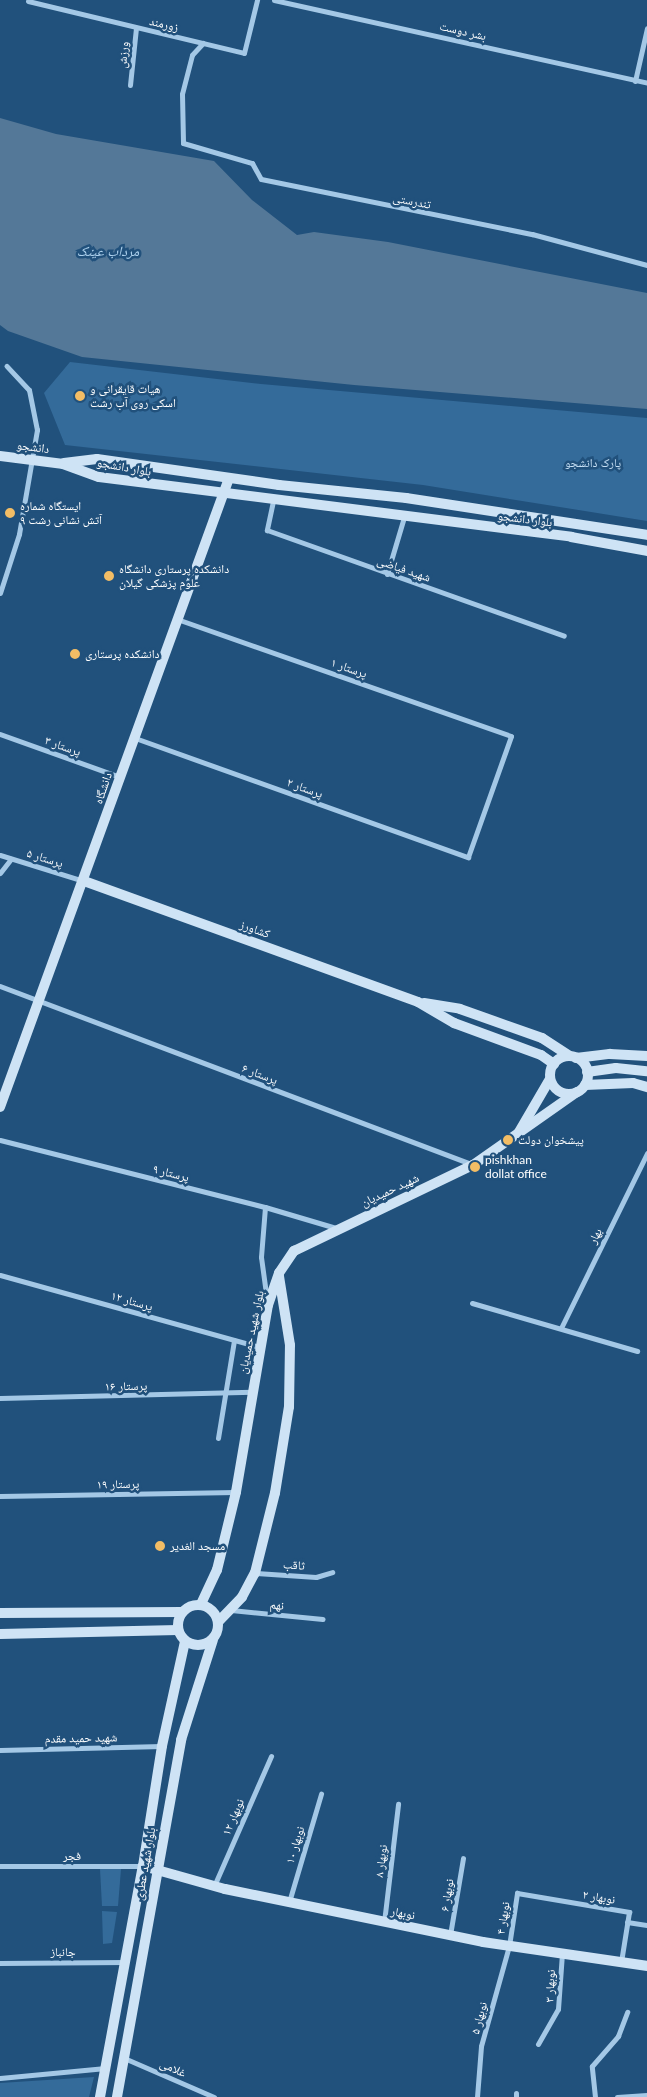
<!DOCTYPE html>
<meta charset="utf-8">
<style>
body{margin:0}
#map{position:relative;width:647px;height:2097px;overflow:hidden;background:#21517c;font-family:Lato,"Noto Naskh Arabic",sans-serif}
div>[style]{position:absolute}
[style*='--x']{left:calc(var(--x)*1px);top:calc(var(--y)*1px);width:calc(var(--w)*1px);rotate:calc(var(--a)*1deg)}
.green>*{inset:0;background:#346b9a}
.water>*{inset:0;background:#547898}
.street>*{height:5px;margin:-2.5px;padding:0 2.5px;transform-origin:2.5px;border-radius:2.5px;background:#a4c8e6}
.secondary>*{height:10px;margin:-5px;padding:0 5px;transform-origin:5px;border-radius:5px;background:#cee3f5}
.secondary>.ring{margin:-5px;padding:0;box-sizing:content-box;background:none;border:10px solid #cee3f5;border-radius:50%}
.dots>*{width:14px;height:14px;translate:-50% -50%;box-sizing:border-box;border:2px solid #21517c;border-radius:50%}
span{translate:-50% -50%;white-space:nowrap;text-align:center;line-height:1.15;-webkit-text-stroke:5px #21517c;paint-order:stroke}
.street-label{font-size:12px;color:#fff}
.poi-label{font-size:12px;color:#fff}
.left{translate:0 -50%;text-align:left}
.park-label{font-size:12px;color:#c7e0f5}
.water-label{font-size:14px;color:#afd2ee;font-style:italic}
</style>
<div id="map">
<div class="green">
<div style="clip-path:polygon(70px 362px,261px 384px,647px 418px,647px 521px,423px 485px,65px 445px,44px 393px)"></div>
<div style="clip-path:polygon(100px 1869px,121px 1869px,118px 1906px,102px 1906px)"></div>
<div style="clip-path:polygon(102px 1911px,117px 1912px,112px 1943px,103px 1944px)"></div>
<div style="clip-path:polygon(94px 2077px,89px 2097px,0 2097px,0 2083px)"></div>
</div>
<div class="water">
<div style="clip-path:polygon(0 118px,56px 134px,214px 161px,252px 200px,297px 235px,314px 232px,388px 242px,647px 293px,647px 409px,354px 385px,82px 357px,8px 331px,0 325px)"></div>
</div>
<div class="street">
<div style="--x:274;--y:0;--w:382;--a:12.5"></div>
<div style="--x:28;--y:1;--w:222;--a:13.5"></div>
<div style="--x:244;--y:53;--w:55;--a:-76.2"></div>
<div style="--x:203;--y:43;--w:16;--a:133"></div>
<div style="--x:192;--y:55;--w:40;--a:104.4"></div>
<div style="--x:182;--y:94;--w:49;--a:88.8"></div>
<div style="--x:183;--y:143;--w:72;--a:16.2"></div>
<div style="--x:252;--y:163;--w:18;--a:61"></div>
<div style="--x:261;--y:179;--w:277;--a:11.5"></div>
<div style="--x:532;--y:234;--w:119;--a:15.1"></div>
<div style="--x:635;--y:81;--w:54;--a:-77.2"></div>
<div style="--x:130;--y:85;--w:57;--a:-84"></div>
<div style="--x:273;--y:501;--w:30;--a:102"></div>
<div style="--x:267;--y:530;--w:315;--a:19.6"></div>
<div style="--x:387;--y:574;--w:59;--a:-73.4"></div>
<div style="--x:0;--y:593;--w:62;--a:-72.1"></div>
<div style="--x:19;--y:534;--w:106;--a:-80.2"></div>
<div style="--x:37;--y:430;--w:41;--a:-101.3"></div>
<div style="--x:29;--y:390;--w:33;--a:-133"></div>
<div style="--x:0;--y:734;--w:127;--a:19.7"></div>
<div style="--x:135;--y:738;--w:354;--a:19.7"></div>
<div style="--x:468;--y:857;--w:128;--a:-70.4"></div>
<div style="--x:511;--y:736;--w:351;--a:-160.7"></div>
<div style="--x:0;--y:855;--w:88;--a:17.2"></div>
<div style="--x:0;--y:873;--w:18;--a:-52"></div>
<div style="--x:0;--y:986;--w:504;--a:20.7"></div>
<div style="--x:0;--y:1140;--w:273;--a:14.2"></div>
<div style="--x:265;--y:1207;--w:74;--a:16.5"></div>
<div style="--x:265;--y:1207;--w:50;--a:94.6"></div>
<div style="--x:261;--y:1257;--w:44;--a:82.2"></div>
<div style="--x:0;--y:1275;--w:269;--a:15.5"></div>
<div style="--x:472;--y:1303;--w:172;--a:16.2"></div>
<div style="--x:561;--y:1328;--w:195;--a:-63.8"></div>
<div style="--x:0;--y:1398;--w:252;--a:-1.4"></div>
<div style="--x:218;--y:1438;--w:99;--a:-80.7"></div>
<div style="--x:0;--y:1496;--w:236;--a:-1"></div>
<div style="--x:256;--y:1573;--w:60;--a:3.8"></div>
<div style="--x:316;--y:1577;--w:17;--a:-17"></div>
<div style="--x:231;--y:1610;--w:92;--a:5.6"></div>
<div style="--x:0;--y:1750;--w:162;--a:-1.4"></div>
<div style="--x:0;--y:1866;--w:143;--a:0"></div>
<div style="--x:214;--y:1886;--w:142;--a:-66.3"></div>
<div style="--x:289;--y:1902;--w:113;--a:-73.5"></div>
<div style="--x:384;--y:1922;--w:119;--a:-83.2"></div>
<div style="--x:627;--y:1922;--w:20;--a:9"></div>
<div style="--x:450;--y:1935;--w:78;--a:-80.4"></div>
<div style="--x:0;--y:1963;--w:126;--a:-0.5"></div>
<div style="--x:538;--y:2044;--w:40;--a:-60.3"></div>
<div style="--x:558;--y:2009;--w:56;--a:-85.9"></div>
<div style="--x:124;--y:2058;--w:98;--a:23.4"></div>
<div style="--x:0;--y:2078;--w:106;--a:-5.4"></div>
<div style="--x:516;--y:2093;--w:4;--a:90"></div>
<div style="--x:477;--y:2097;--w:51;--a:-85.5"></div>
<div style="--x:481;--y:2046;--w:104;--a:-74.4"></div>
<div style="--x:509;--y:1946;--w:54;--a:-81.4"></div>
<div style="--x:517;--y:1893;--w:114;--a:9.6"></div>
<div style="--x:629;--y:1912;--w:51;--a:99.1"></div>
<div style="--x:595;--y:2097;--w:31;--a:-96"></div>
<div style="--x:592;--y:2066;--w:40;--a:-49"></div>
<div style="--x:618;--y:2036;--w:26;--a:-69"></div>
<div style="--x:617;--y:2097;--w:30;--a:-4"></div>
</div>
<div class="secondary">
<div style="--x:0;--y:456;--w:64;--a:7.2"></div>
<div style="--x:63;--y:464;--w:38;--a:20"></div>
<div style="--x:99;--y:477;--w:476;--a:7.2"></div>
<div style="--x:571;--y:537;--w:77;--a:10.4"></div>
<div style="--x:64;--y:463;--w:33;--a:-7"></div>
<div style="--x:97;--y:459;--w:184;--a:8.1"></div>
<div style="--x:279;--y:485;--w:128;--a:5.8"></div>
<div style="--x:406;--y:498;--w:244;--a:8.7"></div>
<div style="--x:84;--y:881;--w:355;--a:19.9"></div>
<div style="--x:418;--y:1002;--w:42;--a:30.3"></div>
<div style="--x:454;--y:1023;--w:93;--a:20.2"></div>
<div style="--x:541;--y:1055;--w:16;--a:35"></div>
<div style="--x:424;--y:1003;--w:36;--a:9"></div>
<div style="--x:460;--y:1009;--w:87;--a:19.5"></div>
<div style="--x:542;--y:1038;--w:33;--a:33"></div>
<div class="ring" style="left:550px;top:1056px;width:28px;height:28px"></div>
<div style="--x:576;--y:1058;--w:34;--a:-7"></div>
<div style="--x:610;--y:1054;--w:37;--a:3"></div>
<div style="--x:587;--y:1072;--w:29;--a:-8"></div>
<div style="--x:616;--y:1068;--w:31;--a:6"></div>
<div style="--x:585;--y:1085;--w:48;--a:-2.4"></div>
<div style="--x:633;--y:1083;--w:15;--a:16"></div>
<div style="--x:0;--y:1107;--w:669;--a:-69.99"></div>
<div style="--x:519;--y:1132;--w:61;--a:-59.7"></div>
<div style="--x:201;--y:1604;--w:38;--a:-65"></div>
<div style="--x:217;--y:1570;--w:80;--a:-76.3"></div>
<div style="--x:236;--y:1492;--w:190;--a:-80.3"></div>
<div style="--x:268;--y:1305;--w:34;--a:-71"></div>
<div style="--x:279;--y:1273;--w:27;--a:-56"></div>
<div style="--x:294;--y:1251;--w:199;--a:-25.7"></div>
<div style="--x:473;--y:1165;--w:127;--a:-35.1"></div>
<div class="ring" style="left:178px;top:1605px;width:30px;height:30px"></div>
<div style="--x:0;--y:1613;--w:182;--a:-0.3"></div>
<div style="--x:219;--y:1621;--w:33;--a:-46"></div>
<div style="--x:242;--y:1597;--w:27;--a:-62"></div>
<div style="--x:255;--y:1573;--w:82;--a:-76"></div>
<div style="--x:275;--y:1493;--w:87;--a:-80.8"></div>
<div style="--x:289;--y:1407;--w:62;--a:-89.1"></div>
<div style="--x:290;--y:1345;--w:70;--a:-99.1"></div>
<div style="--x:0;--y:1634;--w:178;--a:-1.3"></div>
<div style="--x:143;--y:1866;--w:85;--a:15.7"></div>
<div style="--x:225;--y:1889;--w:263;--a:11.6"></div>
<div style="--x:483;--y:1942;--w:166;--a:8.3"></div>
<div style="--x:100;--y:2097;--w:235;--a:-79.5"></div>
<div style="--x:143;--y:1866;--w:121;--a:-81"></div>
<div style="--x:162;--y:1746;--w:107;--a:-77.6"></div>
<div style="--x:117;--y:2097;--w:363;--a:-79.8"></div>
<div style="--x:181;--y:1740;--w:105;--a:-72.3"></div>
</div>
<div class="dots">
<div style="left:80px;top:396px;background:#f3bd65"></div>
<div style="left:10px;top:513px;background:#f3bd65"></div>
<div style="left:109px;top:576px;background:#f3bd65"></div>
<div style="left:75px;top:654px;background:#f3bd65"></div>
<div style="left:508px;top:1140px;background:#f3bd65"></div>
<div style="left:475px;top:1167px;background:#f3bd65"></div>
<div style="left:160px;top:1546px;background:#f3bd65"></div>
</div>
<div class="street-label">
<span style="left:164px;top:24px;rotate:13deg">زورمند</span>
<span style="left:463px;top:31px;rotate:13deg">بشر دوست</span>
<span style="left:123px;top:55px;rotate:-85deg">ورزش</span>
<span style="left:412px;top:201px;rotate:11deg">تندرستی</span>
<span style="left:33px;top:447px;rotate:7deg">دانشجو</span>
<span style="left:124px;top:467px;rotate:10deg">بلوار دانشجو</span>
<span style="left:525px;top:519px;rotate:7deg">بلوار دانشجو</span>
<span style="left:404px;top:569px;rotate:19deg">شهید فیاضی</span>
<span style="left:349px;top:668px;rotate:19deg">پرستار ۱</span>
<span style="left:63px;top:746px;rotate:20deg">پرستار ۳</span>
<span style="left:103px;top:788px;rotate:-71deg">دانشگاه</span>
<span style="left:305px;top:788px;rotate:20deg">پرستار ۲</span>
<span style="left:45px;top:858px;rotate:17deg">پرستار ۵</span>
<span style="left:255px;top:929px;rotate:20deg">کشاورز</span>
<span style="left:260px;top:1074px;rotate:21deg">پرستار ۶</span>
<span style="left:171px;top:1173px;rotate:14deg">پرستار ۹</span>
<span style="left:390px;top:1190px;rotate:-25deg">شهید حمیدیان</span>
<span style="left:595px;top:1236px;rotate:-64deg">بهار</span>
<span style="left:132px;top:1301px;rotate:16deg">پرستار ۱۲</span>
<span style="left:251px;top:1332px;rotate:-78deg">بلوار شهید حمیدیان</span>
<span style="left:126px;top:1386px;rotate:-1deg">پرستار ۱۶</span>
<span style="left:118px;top:1484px;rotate:-1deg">پرستار ۱۹</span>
<span style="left:294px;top:1565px;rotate:4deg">ثاقب</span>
<span style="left:277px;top:1605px;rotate:6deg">نهم</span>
<span style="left:81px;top:1738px;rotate:-1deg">شهید حمید مقدم</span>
<span style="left:233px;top:1817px;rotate:-67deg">نوبهار ۱۲</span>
<span style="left:295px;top:1845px;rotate:-73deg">نوبهار ۱۰</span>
<span style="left:72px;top:1856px">فجر</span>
<span style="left:381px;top:1861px;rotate:-83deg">نوبهار ۸</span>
<span style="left:145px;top:1864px;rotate:-80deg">بلوار شهید عطری</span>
<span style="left:447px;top:1895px;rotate:-81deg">نوبهار ۶</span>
<span style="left:599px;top:1897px;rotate:10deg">نوبهار ۲</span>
<span style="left:403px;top:1913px;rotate:11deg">نوبهار</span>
<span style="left:503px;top:1918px;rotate:-81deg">نوبهار ۴</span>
<span style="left:63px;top:1952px">جانباز</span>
<span style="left:550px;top:1986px;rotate:-87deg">نوبهار ۳</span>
<span style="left:479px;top:2018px;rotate:-75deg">نوبهار ۵</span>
<span style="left:173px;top:2068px;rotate:24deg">غلامی</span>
</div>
<div class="poi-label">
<span class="left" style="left:90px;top:396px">هیات قایقرانی و<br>اسکی روی آب رشت</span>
<span class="left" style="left:20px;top:513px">ایستگاه شماره<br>۹ آتش نشانی رشت</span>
<span class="left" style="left:119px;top:576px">دانشکده پرستاری دانشگاه<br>علوم پزشکی گیلان</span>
<span class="left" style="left:85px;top:654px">دانشکده پرستاری</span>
<span class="left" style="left:518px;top:1140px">پیشخوان دولت</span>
<span class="left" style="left:485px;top:1167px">pishkhan<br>dollat office</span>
<span class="left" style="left:170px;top:1546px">مسجد الغدیر</span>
</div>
<div class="park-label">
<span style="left:593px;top:463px">پارک دانشجو</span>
</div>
<div class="water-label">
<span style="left:108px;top:251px">مرداب عینک</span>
</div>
</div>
